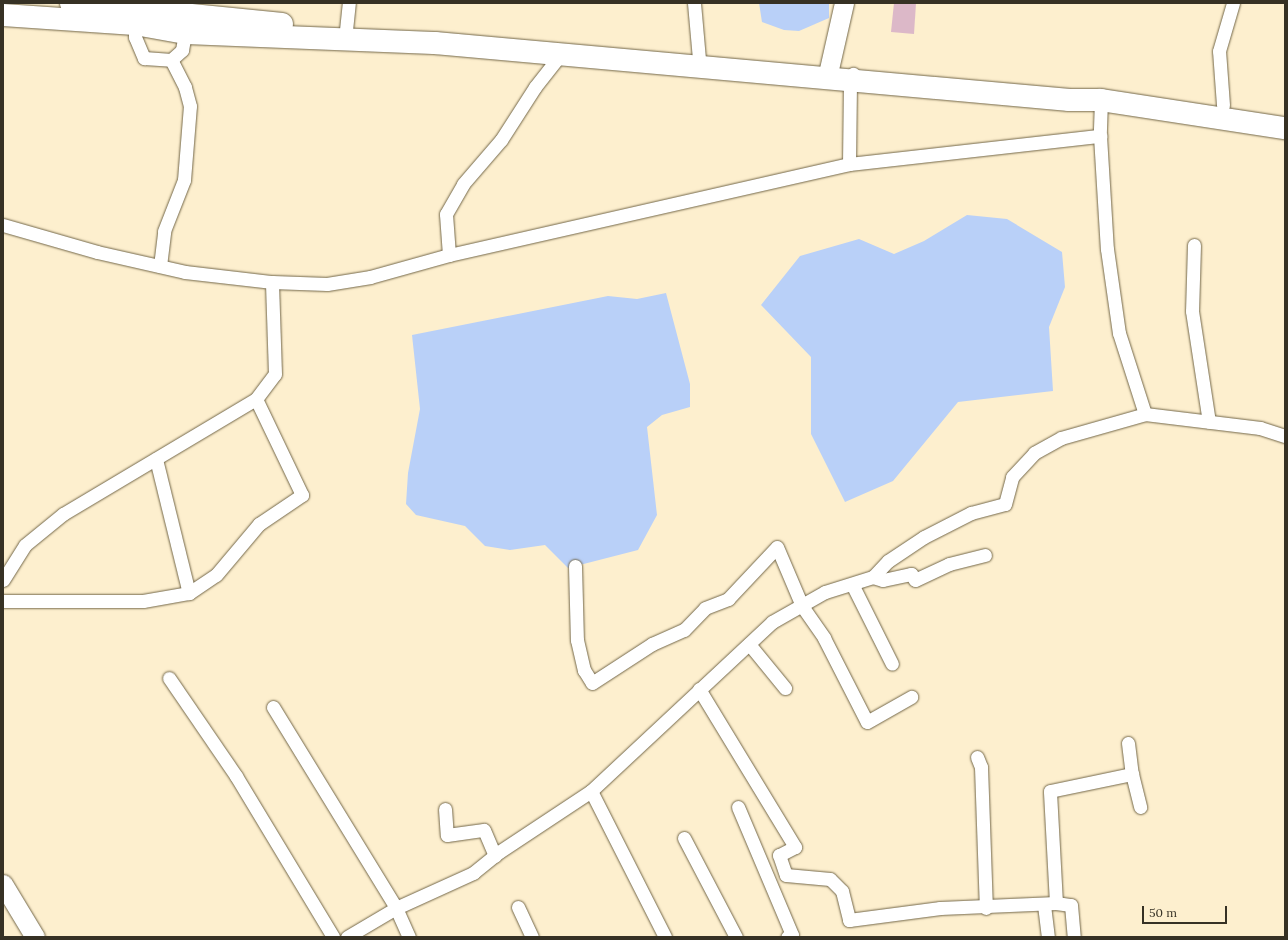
<!DOCTYPE html>
<style>
body{margin:0}
#map{position:relative;width:1288px;height:940px;overflow:hidden;background:#fdefce;font-family:Lora,serif}
div>[style]{position:absolute}
[style*='--x']{left:calc(var(--x)*1px);top:calc(var(--y)*1px);width:calc(var(--w)*1px);rotate:calc(var(--a)*1deg)}
.water>*{inset:0;background:#b9d0f8}
.building>*{inset:0;background:#dcb8c8}
.roads{filter:drop-shadow(0 0 1px #736749) drop-shadow(0 0 1px #736749)}
.street>*{height:13px;margin:-6.5px;padding:0 6.5px;transform-origin:6.5px;border-radius:6.5px;background:#fff}
.secondary>*{height:19px;margin:-9.5px;padding:0 9.5px;transform-origin:9.5px;border-radius:9.5px;background:#fff}
.highway>*{height:22px;margin:-11px;padding:0 11px;transform-origin:11px;border-radius:11px;background:#fff}
span{translate:-50% -50%;white-space:nowrap;text-align:center;line-height:1.15;-webkit-text-stroke:3px #fdefce;paint-order:stroke}
.frame{position:absolute;inset:0;border:4px solid #363124;pointer-events:none}
.scale{position:absolute;left:1142px;top:906px;width:85px;height:18px;box-sizing:border-box;border:2px solid #363124;border-top:0;padding-left:5px;font-size:12px;line-height:14px;white-space:nowrap;color:#363124;-webkit-text-stroke:3px #fdefce;paint-order:stroke}
</style>
<div id="map">
<div class="water">
<div style="clip-path:polygon(759px 3px,829px 3px,829px 18px,799px 31px,784px 30px,762px 22px)"></div>
<div style="clip-path:polygon(967px 215px,1007px 219px,1062px 252px,1065px 287px,1049px 327px,1053px 391px,958px 402px,893px 481px,845px 502px,811px 434px,811px 357px,761px 305px,800px 256px,859px 239px,894px 254px,924px 241px)"></div>
<div style="clip-path:polygon(666px 293px,690px 384px,690px 407px,662px 415px,647px 427px,657px 515px,638px 550px,568px 568px,545px 545px,510px 550px,485px 546px,465px 526px,416px 515px,406px 504px,408px 473px,420px 409px,412px 335px,608px 296px,637px 299px)"></div>
</div>
<div class="building">
<div style="clip-path:polygon(894px 3px,916px 3px,914px 34px,891px 32px)"></div>
</div>
<div class="roads">
<div class="street">
<div style="--x:694;--y:3;--w:56;--a:84.9"></div>
<div style="--x:135;--y:17;--w:20;--a:90"></div>
<div style="--x:135;--y:37;--w:23;--a:67"></div>
<div style="--x:144;--y:58;--w:27;--a:4"></div>
<div style="--x:171;--y:60;--w:15;--a:-42"></div>
<div style="--x:182;--y:50;--w:22;--a:-80"></div>
<div style="--x:346;--y:30;--w:27;--a:-84"></div>
<div style="--x:1101;--y:100;--w:36;--a:92"></div>
<div style="--x:1100;--y:136;--w:113;--a:86.5"></div>
<div style="--x:1107;--y:249;--w:85;--a:81.9"></div>
<div style="--x:1119;--y:333;--w:85;--a:72.2"></div>
<div style="--x:1145;--y:414;--w:116;--a:6.9"></div>
<div style="--x:1260;--y:428;--w:26;--a:18"></div>
<div style="--x:1223;--y:105;--w:54;--a:-94.2"></div>
<div style="--x:1219;--y:51;--w:50;--a:-73.7"></div>
<div style="--x:849;--y:164;--w:253;--a:-6.4"></div>
<div style="--x:3;--y:225;--w:98;--a:16"></div>
<div style="--x:97;--y:252;--w:90;--a:12.8"></div>
<div style="--x:185;--y:272;--w:88;--a:6.6"></div>
<div style="--x:272;--y:282;--w:55;--a:2.1"></div>
<div style="--x:327;--y:284;--w:44;--a:-9.2"></div>
<div style="--x:370;--y:277;--w:82;--a:-15.6"></div>
<div style="--x:449;--y:255;--w:410;--a:-12.8"></div>
<div style="--x:849;--y:164;--w:84;--a:-89.3"></div>
<div style="--x:850;--y:80;--w:7;--a:-63"></div>
<div style="--x:1194;--y:245;--w:66;--a:91.7"></div>
<div style="--x:1192;--y:311;--w:112;--a:81.3"></div>
<div style="--x:449;--y:255;--w:41;--a:-94.2"></div>
<div style="--x:446;--y:214;--w:34;--a:-60"></div>
<div style="--x:463;--y:184;--w:58;--a:-49.2"></div>
<div style="--x:501;--y:140;--w:63;--a:-57.3"></div>
<div style="--x:535;--y:87;--w:42;--a:-51.8"></div>
<div style="--x:160;--y:266;--w:35;--a:-83"></div>
<div style="--x:164;--y:231;--w:55;--a:-68.6"></div>
<div style="--x:184;--y:180;--w:74;--a:-85.4"></div>
<div style="--x:190;--y:106;--w:20;--a:-105"></div>
<div style="--x:185;--y:87;--w:30;--a:-117"></div>
<div style="--x:156;--y:459;--w:138;--a:76.2"></div>
<div style="--x:575;--y:566;--w:74;--a:88.5"></div>
<div style="--x:577;--y:640;--w:31;--a:77"></div>
<div style="--x:584;--y:670;--w:15;--a:58"></div>
<div style="--x:592;--y:683;--w:72;--a:-33"></div>
<div style="--x:652;--y:644;--w:35;--a:-24"></div>
<div style="--x:684;--y:630;--w:30;--a:-46"></div>
<div style="--x:705;--y:608;--w:25;--a:-21"></div>
<div style="--x:728;--y:599;--w:71;--a:-46.7"></div>
<div style="--x:777;--y:547;--w:64;--a:67"></div>
<div style="--x:802;--y:606;--w:39;--a:55"></div>
<div style="--x:824;--y:638;--w:94;--a:62.9"></div>
<div style="--x:867;--y:722;--w:51;--a:-29.6"></div>
<div style="--x:873;--y:577;--w:10;--a:17"></div>
<div style="--x:883;--y:580;--w:29;--a:-12"></div>
<div style="--x:911;--y:574;--w:7;--a:56"></div>
<div style="--x:915;--y:580;--w:38;--a:-25"></div>
<div style="--x:949;--y:564;--w:37;--a:-14"></div>
<div style="--x:3;--y:580;--w:41;--a:-57.8"></div>
<div style="--x:25;--y:545;--w:49;--a:-39.2"></div>
<div style="--x:63;--y:514;--w:225;--a:-30.8"></div>
<div style="--x:256;--y:399;--w:31;--a:-53"></div>
<div style="--x:275;--y:374;--w:92;--a:-91.9"></div>
<div style="--x:852;--y:584;--w:89;--a:63.4"></div>
<div style="--x:3;--y:601;--w:140;--a:0"></div>
<div style="--x:143;--y:601;--w:47;--a:-9.9"></div>
<div style="--x:189;--y:593;--w:32;--a:-34"></div>
<div style="--x:216;--y:575;--w:67;--a:-49.9"></div>
<div style="--x:259;--y:524;--w:52;--a:-34"></div>
<div style="--x:302;--y:495;--w:106;--a:-115.6"></div>
<div style="--x:749;--y:644;--w:57;--a:50.7"></div>
<div style="--x:169;--y:678;--w:119;--a:55.6"></div>
<div style="--x:236;--y:776;--w:188;--a:58.9"></div>
<div style="--x:699;--y:689;--w:185;--a:58.7"></div>
<div style="--x:795;--y:847;--w:18;--a:153"></div>
<div style="--x:779;--y:855;--w:21;--a:71"></div>
<div style="--x:786;--y:875;--w:44;--a:5.2"></div>
<div style="--x:830;--y:879;--w:17;--a:45"></div>
<div style="--x:842;--y:891;--w:30;--a:76"></div>
<div style="--x:849;--y:920;--w:92;--a:-7.5"></div>
<div style="--x:940;--y:908;--w:116;--a:-2.5"></div>
<div style="--x:1056;--y:903;--w:15;--a:8"></div>
<div style="--x:1071;--y:905;--w:32;--a:85"></div>
<div style="--x:273;--y:707;--w:236;--a:58.5"></div>
<div style="--x:396;--y:908;--w:32;--a:66"></div>
<div style="--x:1128;--y:743;--w:31;--a:83"></div>
<div style="--x:977;--y:757;--w:11;--a:68"></div>
<div style="--x:981;--y:767;--w:141;--a:88"></div>
<div style="--x:591;--y:791;--w:248;--a:-43"></div>
<div style="--x:772;--y:622;--w:61;--a:-29.5"></div>
<div style="--x:825;--y:592;--w:50;--a:-17.4"></div>
<div style="--x:873;--y:577;--w:22;--a:-47"></div>
<div style="--x:888;--y:561;--w:43;--a:-33.7"></div>
<div style="--x:924;--y:537;--w:53;--a:-27.1"></div>
<div style="--x:971;--y:513;--w:35;--a:-15"></div>
<div style="--x:1005;--y:504;--w:28;--a:-75"></div>
<div style="--x:1012;--y:477;--w:33;--a:-47"></div>
<div style="--x:1034;--y:453;--w:31;--a:-29"></div>
<div style="--x:1061;--y:438;--w:87;--a:-15.9"></div>
<div style="--x:738;--y:807;--w:139;--a:67.1"></div>
<div style="--x:792;--y:935;--w:5;--a:158"></div>
<div style="--x:445;--y:809;--w:26;--a:86"></div>
<div style="--x:447;--y:835;--w:37;--a:-8"></div>
<div style="--x:484;--y:830;--w:28;--a:67"></div>
<div style="--x:684;--y:838;--w:112;--a:62.3"></div>
<div style="--x:1056;--y:903;--w:112;--a:-93.1"></div>
<div style="--x:1050;--y:791;--w:84;--a:-11.7"></div>
<div style="--x:1132;--y:774;--w:34;--a:76"></div>
<div style="--x:1044;--y:905;--w:31;--a:83"></div>
<div style="--x:518;--y:907;--w:33;--a:65"></div>
<div style="--x:347;--y:937;--w:57;--a:-30.6"></div>
<div style="--x:396;--y:908;--w:85;--a:-24.4"></div>
<div style="--x:473;--y:873;--w:33;--a:-39"></div>
<div style="--x:499;--y:852;--w:110;--a:-33.5"></div>
<div style="--x:591;--y:791;--w:164;--a:63.1"></div>
</div>
<div class="secondary">
<div style="--x:829;--y:69;--w:68;--a:-77.2"></div>
<div style="--x:3;--y:884;--w:62;--a:58.9"></div>
</div>
<div class="highway">
<div style="--x:71;--y:3;--w:212;--a:5.7"></div>
<div style="--x:3;--y:15;--w:132;--a:3.9"></div>
<div style="--x:135;--y:24;--w:51;--a:10.2"></div>
<div style="--x:185;--y:33;--w:250;--a:2.3"></div>
<div style="--x:435;--y:43;--w:637;--a:5.14"></div>
<div style="--x:1069;--y:100;--w:32;--a:0"></div>
<div style="--x:1101;--y:100;--w:186;--a:8.7"></div>
</div>
</div>
<div class="frame"></div>
<div class="scale">50 m</div>
</div>
